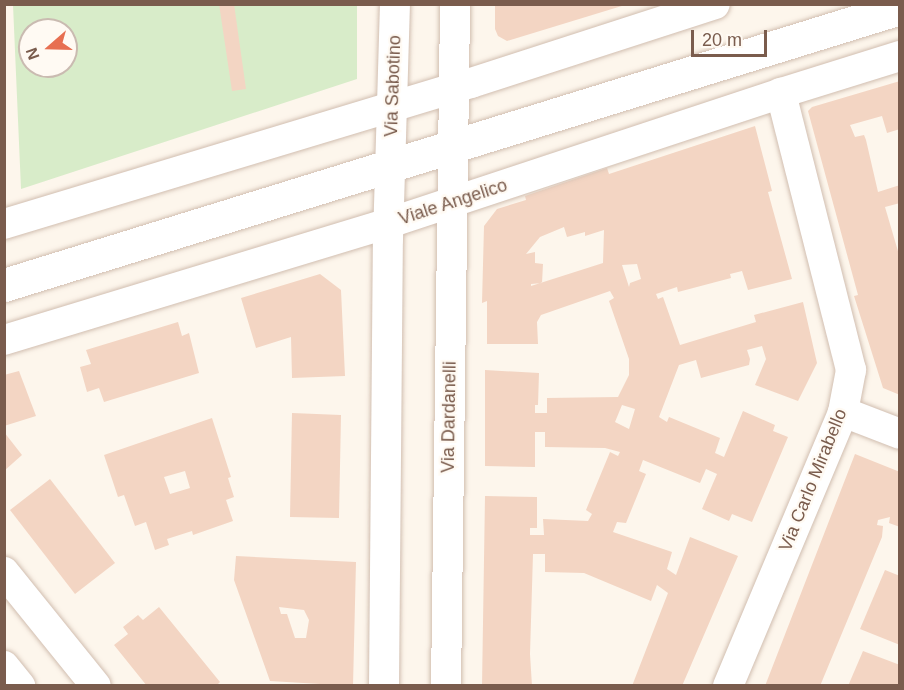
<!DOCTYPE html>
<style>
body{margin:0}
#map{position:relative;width:904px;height:690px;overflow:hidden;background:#fdf6ec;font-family:Helvetica,sans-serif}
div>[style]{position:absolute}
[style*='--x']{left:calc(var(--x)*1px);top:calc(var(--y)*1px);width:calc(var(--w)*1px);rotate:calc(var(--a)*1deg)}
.green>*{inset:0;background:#d8ecc9}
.building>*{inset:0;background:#f3d5c3}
.roads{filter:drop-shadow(0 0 2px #d1beb0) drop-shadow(0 0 2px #d1beb0)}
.minor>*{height:30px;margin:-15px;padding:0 15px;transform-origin:15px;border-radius:15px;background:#fff}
.tertiary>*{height:33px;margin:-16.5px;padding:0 16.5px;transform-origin:16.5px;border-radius:16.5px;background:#fff}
span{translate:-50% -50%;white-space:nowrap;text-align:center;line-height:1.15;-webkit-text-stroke:4.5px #fffaf3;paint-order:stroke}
.street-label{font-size:18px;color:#7a5c4d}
.frame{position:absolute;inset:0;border:6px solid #7a5c4d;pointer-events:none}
.north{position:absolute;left:18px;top:18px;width:60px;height:60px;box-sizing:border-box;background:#fffaf3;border:2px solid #cabbb1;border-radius:50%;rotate:250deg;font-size:16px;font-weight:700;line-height:24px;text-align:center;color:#7a5c4d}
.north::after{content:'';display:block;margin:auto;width:21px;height:27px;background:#e76f51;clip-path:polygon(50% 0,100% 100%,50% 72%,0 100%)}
.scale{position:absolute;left:691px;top:30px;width:76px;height:27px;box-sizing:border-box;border:3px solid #7a5c4d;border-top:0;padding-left:8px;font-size:18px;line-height:21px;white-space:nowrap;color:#7a5c4d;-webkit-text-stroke:4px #fffaf3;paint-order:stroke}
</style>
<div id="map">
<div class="green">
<div style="clip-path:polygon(evenodd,13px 5px,357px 5px,357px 79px,21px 189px,13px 5px,30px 30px,66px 30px,66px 66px,30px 66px,30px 30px)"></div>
</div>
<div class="building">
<div style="clip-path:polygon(219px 4px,234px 4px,246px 89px,232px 91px)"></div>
<div style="clip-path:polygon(495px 4px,624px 4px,625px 5px,507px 41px,498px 36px,495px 29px)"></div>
<div style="clip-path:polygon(900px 81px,900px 129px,887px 133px,882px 116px,850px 125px,855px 137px,864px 135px,866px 140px,878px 192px,900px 185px,900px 203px,885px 207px,900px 258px,900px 395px,883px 388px,854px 296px,858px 295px,808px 111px,812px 107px)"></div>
<div style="clip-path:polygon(evenodd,755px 126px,772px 191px,768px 192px,792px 279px,748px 290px,742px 271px,730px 274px,731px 278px,678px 292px,677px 287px,656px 294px,658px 299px,663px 297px,680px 345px,756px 322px,754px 315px,803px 302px,817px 363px,798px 401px,755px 385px,766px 359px,762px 346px,747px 350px,750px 359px,749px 365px,701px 378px,696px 360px,679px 365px,659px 417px,667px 422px,669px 417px,720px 438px,715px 453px,724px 457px,743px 411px,775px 425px,773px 431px,788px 437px,752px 522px,732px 514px,729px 521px,702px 509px,717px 474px,706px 469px,700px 483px,643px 460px,639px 471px,646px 474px,626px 523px,617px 522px,613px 532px,672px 552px,667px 569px,676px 575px,690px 537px,738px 556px,682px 686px,632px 686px,668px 593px,657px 585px,651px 601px,584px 573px,545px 572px,545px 554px,533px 554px,530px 654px,532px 686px,482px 686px,485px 496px,537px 497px,537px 528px,530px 528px,530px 535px,544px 535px,543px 519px,588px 521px,592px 514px,586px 510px,610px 452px,618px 456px,620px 452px,605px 448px,545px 447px,545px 432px,535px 432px,535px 467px,485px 466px,485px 370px,539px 373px,538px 405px,535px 405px,535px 413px,547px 413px,547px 398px,618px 397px,629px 375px,629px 359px,609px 301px,614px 298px,610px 291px,541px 315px,537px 322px,538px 344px,487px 344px,487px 301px,482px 303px,484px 226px,497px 209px,526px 200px,525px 196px,607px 168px,609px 174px,755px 126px,564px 227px,567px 237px,585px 232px,585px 236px,604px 230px,603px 263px,531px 286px,531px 284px,542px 283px,543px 264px,535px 263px,535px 252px,526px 254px,540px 237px,564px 227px,755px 126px,637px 264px,641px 279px,630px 283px,629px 287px,622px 265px,637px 264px,755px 126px,622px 405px,635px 409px,629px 429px,615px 422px,622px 405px)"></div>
<div style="clip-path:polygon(320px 274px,341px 290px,345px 376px,292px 378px,291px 337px,256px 348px,241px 298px)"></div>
<div style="clip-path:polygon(178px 322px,182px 336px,189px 333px,199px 373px,104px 402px,99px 388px,87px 392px,80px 367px,91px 364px,86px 350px)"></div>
<div style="clip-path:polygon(19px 371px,36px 416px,4px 426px,4px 375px)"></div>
<div style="clip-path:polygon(292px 413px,341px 415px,339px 518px,290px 517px)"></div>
<div style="clip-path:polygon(evenodd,212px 418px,231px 477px,228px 478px,234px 497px,226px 500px,233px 521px,193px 535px,192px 531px,167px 539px,169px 545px,155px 550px,146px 522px,135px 526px,124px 495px,118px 497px,104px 455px,212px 418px,185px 471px,190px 488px,170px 494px,164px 477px,185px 471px)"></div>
<div style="clip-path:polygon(4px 432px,22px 455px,4px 471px)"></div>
<div style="clip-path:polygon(855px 454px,900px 472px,900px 527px,889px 523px,890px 517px,878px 520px,877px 525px,883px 526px,882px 537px,820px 686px,765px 686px)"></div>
<div style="clip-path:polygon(50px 479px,115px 563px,75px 594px,10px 510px)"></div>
<div style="clip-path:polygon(evenodd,236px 556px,356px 562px,353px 686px,270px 681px,234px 580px,236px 556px,279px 607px,304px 610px,309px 620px,306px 638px,295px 638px,287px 614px,281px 614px,279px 607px)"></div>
<div style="clip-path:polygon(885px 570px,900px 576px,900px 645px,860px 629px)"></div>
<div style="clip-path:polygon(159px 607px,220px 682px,216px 686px,147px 686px,114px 645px,128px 634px,123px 627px,138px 615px,143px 620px)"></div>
<div style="clip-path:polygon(863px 651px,900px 665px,900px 686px,848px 686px)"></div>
</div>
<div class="roads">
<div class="minor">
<div style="--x:4;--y:224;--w:488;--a:-16.8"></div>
<div style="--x:471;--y:83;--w:256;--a:-17.9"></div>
<div style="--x:4;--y:340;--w:402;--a:-16.9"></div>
<div style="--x:389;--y:223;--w:413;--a:-18.3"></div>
<div style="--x:781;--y:93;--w:125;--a:-17.3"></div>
<div style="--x:843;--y:412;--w:61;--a:21.1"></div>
<div style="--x:4;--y:572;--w:146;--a:51.1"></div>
<div style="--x:4;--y:666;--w:26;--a:51"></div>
<div style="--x:384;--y:686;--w:447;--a:-89.5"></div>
<div style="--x:388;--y:239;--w:235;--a:-88.3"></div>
<div style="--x:446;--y:686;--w:682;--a:-89.24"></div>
<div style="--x:728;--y:686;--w:297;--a:-67.2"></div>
<div style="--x:843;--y:412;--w:43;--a:-79.2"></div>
<div style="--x:851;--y:370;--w:286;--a:-104.2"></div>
</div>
<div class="tertiary">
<div style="--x:4;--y:285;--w:938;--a:-17.18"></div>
</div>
</div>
<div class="street-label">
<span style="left:393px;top:86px;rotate:-88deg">Via Sabotino</span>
<span style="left:453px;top:202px;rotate:-18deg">Viale Angelico</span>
<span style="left:449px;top:417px;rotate:-89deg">Via Dardanelli</span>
<span style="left:813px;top:480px;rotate:-68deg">Via Carlo Mirabello</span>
</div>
<div class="frame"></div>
<div class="north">N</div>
<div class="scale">20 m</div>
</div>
